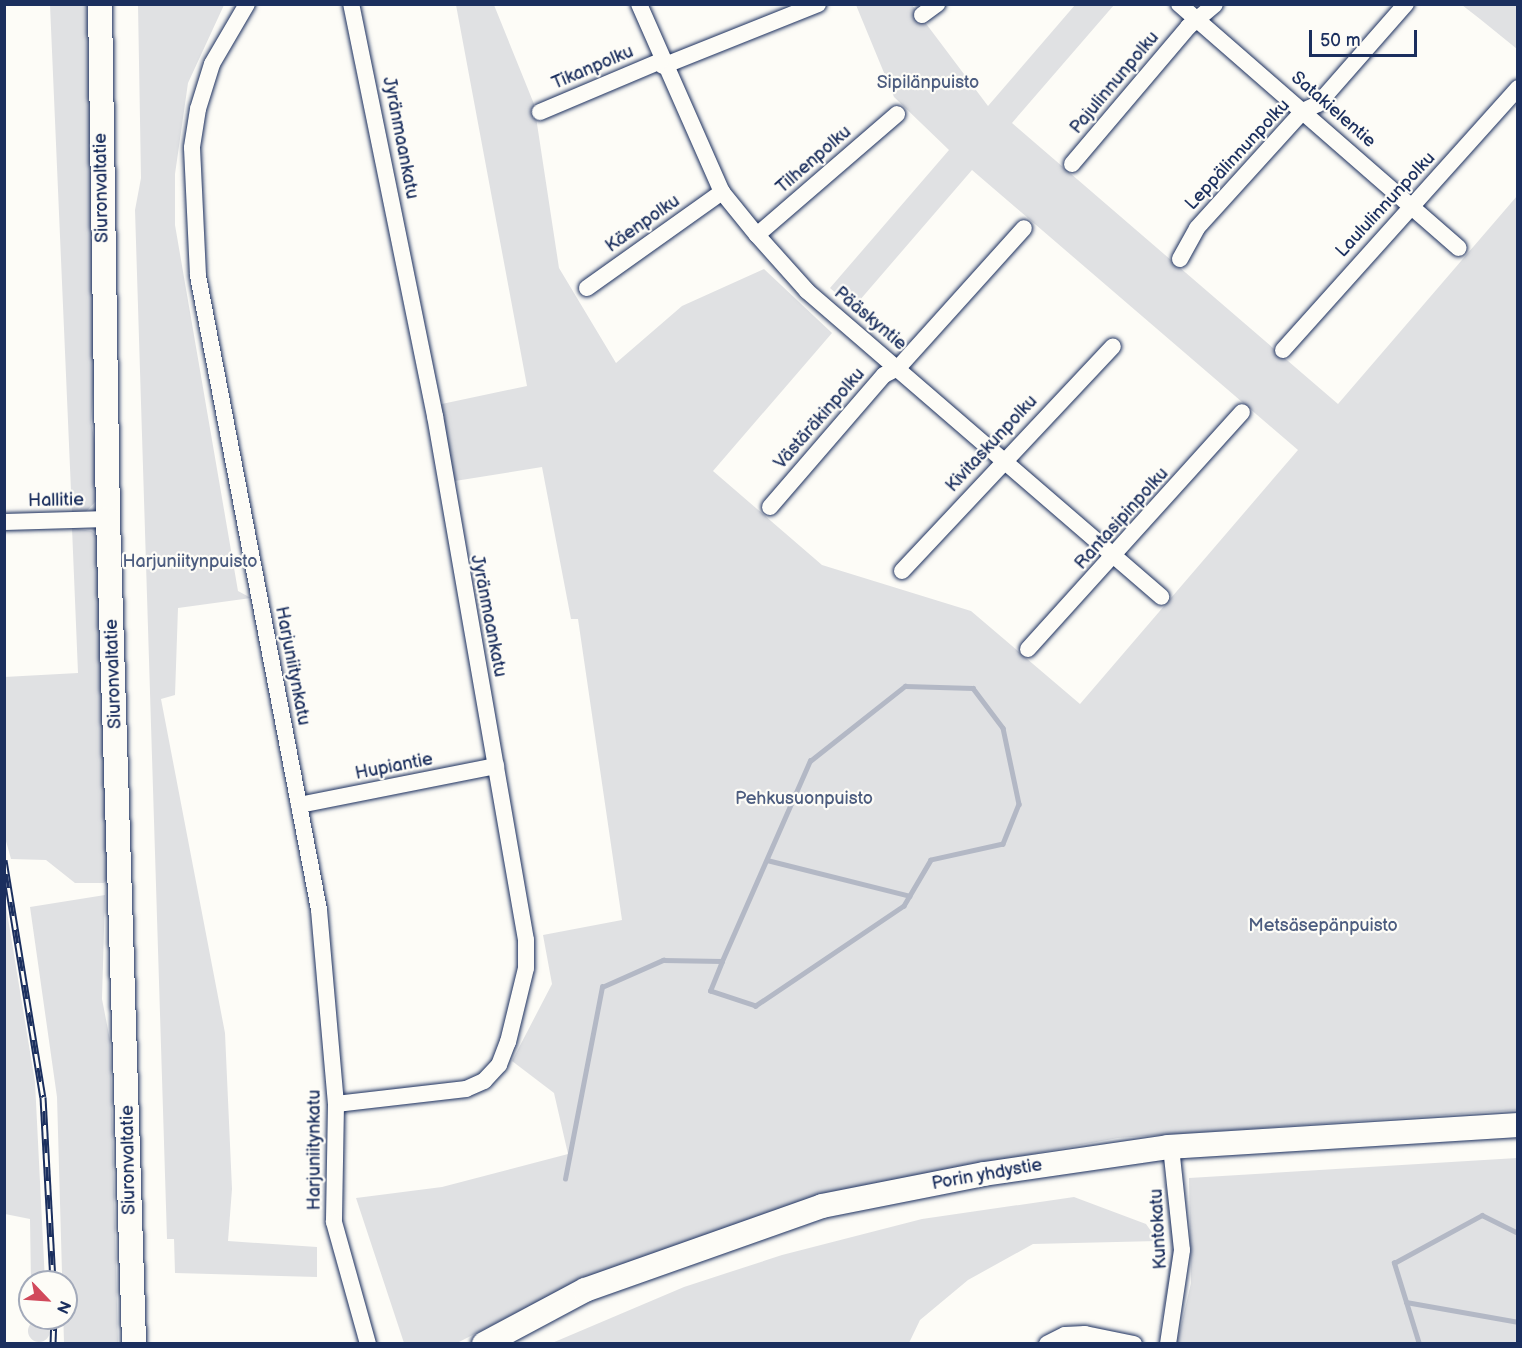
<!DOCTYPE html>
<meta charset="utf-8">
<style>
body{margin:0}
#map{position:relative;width:1522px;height:1348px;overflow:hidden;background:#fdfcf7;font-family:"Balsamiq Sans",sans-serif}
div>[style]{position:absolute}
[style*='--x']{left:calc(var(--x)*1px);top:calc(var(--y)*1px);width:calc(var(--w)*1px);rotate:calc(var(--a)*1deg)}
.green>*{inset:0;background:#e0e1e3}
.round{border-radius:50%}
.stream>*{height:4.5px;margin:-2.25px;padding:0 2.25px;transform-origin:2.25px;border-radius:2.25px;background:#b3b8c5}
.roads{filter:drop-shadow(0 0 2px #1b2f5e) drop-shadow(0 0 2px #1b2f5e)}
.street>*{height:16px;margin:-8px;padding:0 8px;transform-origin:8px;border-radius:8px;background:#fdfcf7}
.secondary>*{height:24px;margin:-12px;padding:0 12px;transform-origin:12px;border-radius:12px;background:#fdfcf7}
.rail>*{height:7px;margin-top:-3.5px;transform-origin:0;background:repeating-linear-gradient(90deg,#fdfcf7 0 14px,#1b2f5e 0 28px);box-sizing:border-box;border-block:2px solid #1b2f5e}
span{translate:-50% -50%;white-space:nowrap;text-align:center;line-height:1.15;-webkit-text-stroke:4.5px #fdfcf7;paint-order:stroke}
.street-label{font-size:18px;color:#1b2f5e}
.park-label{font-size:18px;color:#4c5c7f}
.frame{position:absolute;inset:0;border:6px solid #1b2f5e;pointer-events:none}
.north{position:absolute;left:18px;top:1270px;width:60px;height:60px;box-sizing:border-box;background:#fdfcf7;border:2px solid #a3aaba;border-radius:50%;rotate:115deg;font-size:16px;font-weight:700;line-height:24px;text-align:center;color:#1b2f5e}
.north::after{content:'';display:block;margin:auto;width:21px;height:27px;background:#d1495b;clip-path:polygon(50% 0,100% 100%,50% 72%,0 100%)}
.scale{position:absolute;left:1309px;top:30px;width:108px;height:27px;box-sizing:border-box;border:3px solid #1b2f5e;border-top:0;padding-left:8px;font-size:18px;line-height:21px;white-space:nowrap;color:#1b2f5e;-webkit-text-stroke:4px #fdfcf7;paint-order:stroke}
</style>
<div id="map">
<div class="green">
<div style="clip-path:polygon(50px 5px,87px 5px,96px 353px,91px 421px,98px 462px,96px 501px,84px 514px,72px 514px)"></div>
<div style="clip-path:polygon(138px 5px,224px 5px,188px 83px,175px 174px,175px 225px,238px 591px,251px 598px,178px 608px,175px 695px,161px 699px,225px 1033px,232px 1189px,228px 1241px,317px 1247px,317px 1277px,175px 1273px,174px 1239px,167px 1239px,135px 210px,141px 178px)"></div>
<div style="clip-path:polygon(456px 5px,494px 5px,534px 104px,559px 268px,616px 363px,682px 306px,764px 269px,832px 333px,713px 471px,822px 565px,971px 611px,1080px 704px,1298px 450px,972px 170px,853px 308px,830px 288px,949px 150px,894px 97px,856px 5px,912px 5px,988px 106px,1075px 5px,1114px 5px,1012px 123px,1338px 404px,1517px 196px,1517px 1110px,1118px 1138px,829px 1192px,586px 1277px,457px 1343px,404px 1343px,356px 1198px,442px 1187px,568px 1154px,554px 1093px,512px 1061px,552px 984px,543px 935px,622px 920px,578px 619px,571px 619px,542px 467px,455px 481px,437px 405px,527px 386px)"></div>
<div style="clip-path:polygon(1462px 5px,1517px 5px,1517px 49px,1480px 19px)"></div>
<div style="clip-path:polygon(72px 528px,92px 531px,98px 538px,110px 876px,104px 883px,75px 883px,46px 860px,11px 859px,4px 834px,4px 677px,78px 673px)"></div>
<div style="clip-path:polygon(105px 895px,102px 999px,110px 1040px,118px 1343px,64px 1343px,57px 1097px,30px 907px)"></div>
<div style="clip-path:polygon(5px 900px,35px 1082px,45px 1282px,31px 1282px,30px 1219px,5px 1214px)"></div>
<div style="clip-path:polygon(1517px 1158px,1517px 1343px,1177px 1343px,1191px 1283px,1189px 1178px)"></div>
<div style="clip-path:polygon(1164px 1178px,1177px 1241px,1158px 1336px,1171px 1255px)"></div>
<div style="clip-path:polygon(1074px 1197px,1146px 1224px,1158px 1241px,1033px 1244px,968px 1280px,920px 1320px,909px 1343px,552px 1343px,684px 1287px,782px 1255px,922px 1219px)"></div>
<div class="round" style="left:28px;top:1320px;width:22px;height:22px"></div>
</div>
<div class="stream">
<div style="--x:767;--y:860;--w:147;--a:14.1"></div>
<div style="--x:565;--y:1179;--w:196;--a:-79.1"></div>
<div style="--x:602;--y:987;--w:67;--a:-23.9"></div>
<div style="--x:663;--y:960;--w:59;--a:1"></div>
<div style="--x:722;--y:961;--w:219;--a:-66.3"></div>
<div style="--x:810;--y:761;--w:121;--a:-38.3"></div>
<div style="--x:905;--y:686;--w:68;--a:1.7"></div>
<div style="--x:973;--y:688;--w:50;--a:53.1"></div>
<div style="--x:1003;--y:728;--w:78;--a:78.1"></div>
<div style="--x:1019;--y:804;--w:43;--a:111.8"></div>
<div style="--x:1003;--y:844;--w:74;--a:167.5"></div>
<div style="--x:931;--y:860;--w:53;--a:120.4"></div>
<div style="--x:904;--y:906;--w:179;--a:146"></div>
<div style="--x:756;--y:1006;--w:48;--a:-161.9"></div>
<div style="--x:710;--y:991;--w:32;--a:-68"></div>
<div style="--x:1406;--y:1302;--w:114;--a:10.1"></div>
<div style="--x:1419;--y:1344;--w:85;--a:-107.2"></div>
<div style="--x:1394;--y:1263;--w:100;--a:-28.6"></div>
<div style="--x:1482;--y:1215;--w:40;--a:26.6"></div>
</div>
<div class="roads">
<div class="street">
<div style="--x:247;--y:4;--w:69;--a:120.3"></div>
<div style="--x:212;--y:64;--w:47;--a:107.3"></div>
<div style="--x:198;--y:109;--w:39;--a:99"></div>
<div style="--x:192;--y:148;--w:128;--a:87.3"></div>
<div style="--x:198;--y:276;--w:645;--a:79.19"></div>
<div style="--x:319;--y:910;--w:195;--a:85"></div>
<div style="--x:336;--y:1104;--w:118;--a:91"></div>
<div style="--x:334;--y:1222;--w:127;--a:74.4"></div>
<div style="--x:639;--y:4;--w:206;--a:66.2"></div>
<div style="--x:722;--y:192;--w:55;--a:50.9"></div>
<div style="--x:757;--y:235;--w:75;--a:48.2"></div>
<div style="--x:807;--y:291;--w:468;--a:40.8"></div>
<div style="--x:1179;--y:4;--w:371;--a:41.1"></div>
<div style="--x:922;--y:15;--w:19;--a:-36"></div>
<div style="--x:663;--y:66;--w:167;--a:-21.8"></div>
<div style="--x:540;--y:112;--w:131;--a:-22.9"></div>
<div style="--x:1072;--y:164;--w:180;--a:-49.7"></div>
<div style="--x:1188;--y:27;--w:35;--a:-40"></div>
<div style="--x:757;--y:235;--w:185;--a:-40.8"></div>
<div style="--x:1180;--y:259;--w:35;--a:-61"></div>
<div style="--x:1197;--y:228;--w:158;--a:-47.8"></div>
<div style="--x:1303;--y:111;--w:17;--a:-25"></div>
<div style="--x:1318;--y:104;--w:133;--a:-48.7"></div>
<div style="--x:587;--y:288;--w:166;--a:-35.4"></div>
<div style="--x:1283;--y:350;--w:352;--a:-48.1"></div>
<div style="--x:770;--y:507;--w:174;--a:-49.2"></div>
<div style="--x:884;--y:375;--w:16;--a:-27"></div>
<div style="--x:898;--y:368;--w:188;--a:-48"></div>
<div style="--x:4;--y:522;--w:104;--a:-1.7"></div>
<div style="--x:902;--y:571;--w:308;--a:-46.8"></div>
<div style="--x:1028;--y:649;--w:319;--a:-47.9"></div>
<div style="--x:299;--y:805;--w:201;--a:-11.2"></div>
<div style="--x:336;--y:1104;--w:131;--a:-6.6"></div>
<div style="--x:466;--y:1089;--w:20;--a:-24"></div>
<div style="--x:484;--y:1081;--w:22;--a:-47"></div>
<div style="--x:499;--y:1065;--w:25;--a:-69"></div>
<div style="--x:508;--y:1042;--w:76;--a:-76.3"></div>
<div style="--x:526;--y:968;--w:28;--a:-90"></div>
<div style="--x:526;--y:940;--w:532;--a:-99.85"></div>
<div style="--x:435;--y:416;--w:420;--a:-101.5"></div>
<div style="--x:1047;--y:1344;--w:20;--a:-27"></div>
<div style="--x:1065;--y:1335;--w:20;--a:-3"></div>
<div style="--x:1085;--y:1334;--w:50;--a:11.5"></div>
<div style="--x:1168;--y:1344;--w:95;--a:-81.5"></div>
<div style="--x:1182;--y:1250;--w:104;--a:-96.1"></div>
</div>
<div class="secondary">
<div style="--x:100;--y:4;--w:515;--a:89.11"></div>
<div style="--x:108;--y:519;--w:825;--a:88.19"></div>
<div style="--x:484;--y:1344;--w:115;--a:-28.1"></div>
<div style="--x:585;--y:1290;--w:251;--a:-19.5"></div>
<div style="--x:822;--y:1206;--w:165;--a:-11.2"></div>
<div style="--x:984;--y:1174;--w:186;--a:-8.3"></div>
<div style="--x:1168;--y:1147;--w:351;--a:-3.6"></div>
</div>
</div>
<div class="rail">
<div style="--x:4;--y:860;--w:240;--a:80.7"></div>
<div style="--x:43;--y:1097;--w:185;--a:86.9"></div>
<div style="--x:53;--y:1344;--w:26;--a:-88"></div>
</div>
<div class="street-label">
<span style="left:593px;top:68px;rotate:-23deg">Tikanpolku</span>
<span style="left:1115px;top:83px;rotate:-50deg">Pajulinnunpolku</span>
<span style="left:1333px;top:110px;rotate:41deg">Satakielentie</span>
<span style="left:400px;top:138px;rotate:79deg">Jyränmaankatu</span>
<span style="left:1238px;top:155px;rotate:-47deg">Leppälinnunpolku</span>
<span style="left:814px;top:160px;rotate:-41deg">Tilhenpolku</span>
<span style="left:102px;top:188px;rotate:-91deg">Siuronvaltatie</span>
<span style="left:1386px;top:205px;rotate:-47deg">Laululinnunpolku</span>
<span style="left:643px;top:224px;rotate:-35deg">Käenpolku</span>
<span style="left:870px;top:319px;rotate:40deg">Pääskyntie</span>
<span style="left:820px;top:419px;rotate:-49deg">Västäräkinpolku</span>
<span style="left:992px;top:444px;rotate:-47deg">Kivitaskunpolku</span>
<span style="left:56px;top:501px;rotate:-1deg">Hallitie</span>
<span style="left:1122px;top:519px;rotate:-48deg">Rantasipinpolku</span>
<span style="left:488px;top:616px;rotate:79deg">Jyränmaankatu</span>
<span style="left:292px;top:666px;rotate:79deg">Harjuniitynkatu</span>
<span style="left:114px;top:674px;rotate:-92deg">Siuronvaltatie</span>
<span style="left:394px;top:767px;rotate:-11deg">Hupiantie</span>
<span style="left:315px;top:1150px;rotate:-90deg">Harjuniitynkatu</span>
<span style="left:129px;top:1160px;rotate:-91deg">Siuronvaltatie</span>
<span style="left:987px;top:1175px;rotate:-10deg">Porin yhdystie</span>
<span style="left:1159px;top:1229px;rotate:-93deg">Kuntokatu</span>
</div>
<div class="park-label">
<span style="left:928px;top:83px">Sipilänpuisto</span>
<span style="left:190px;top:562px">Harjuniitynpuisto</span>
<span style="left:804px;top:799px">Pehkusuonpuisto</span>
<span style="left:1323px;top:926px">Metsäsepänpuisto</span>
</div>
<div class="frame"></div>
<div class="north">N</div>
<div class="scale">50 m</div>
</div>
